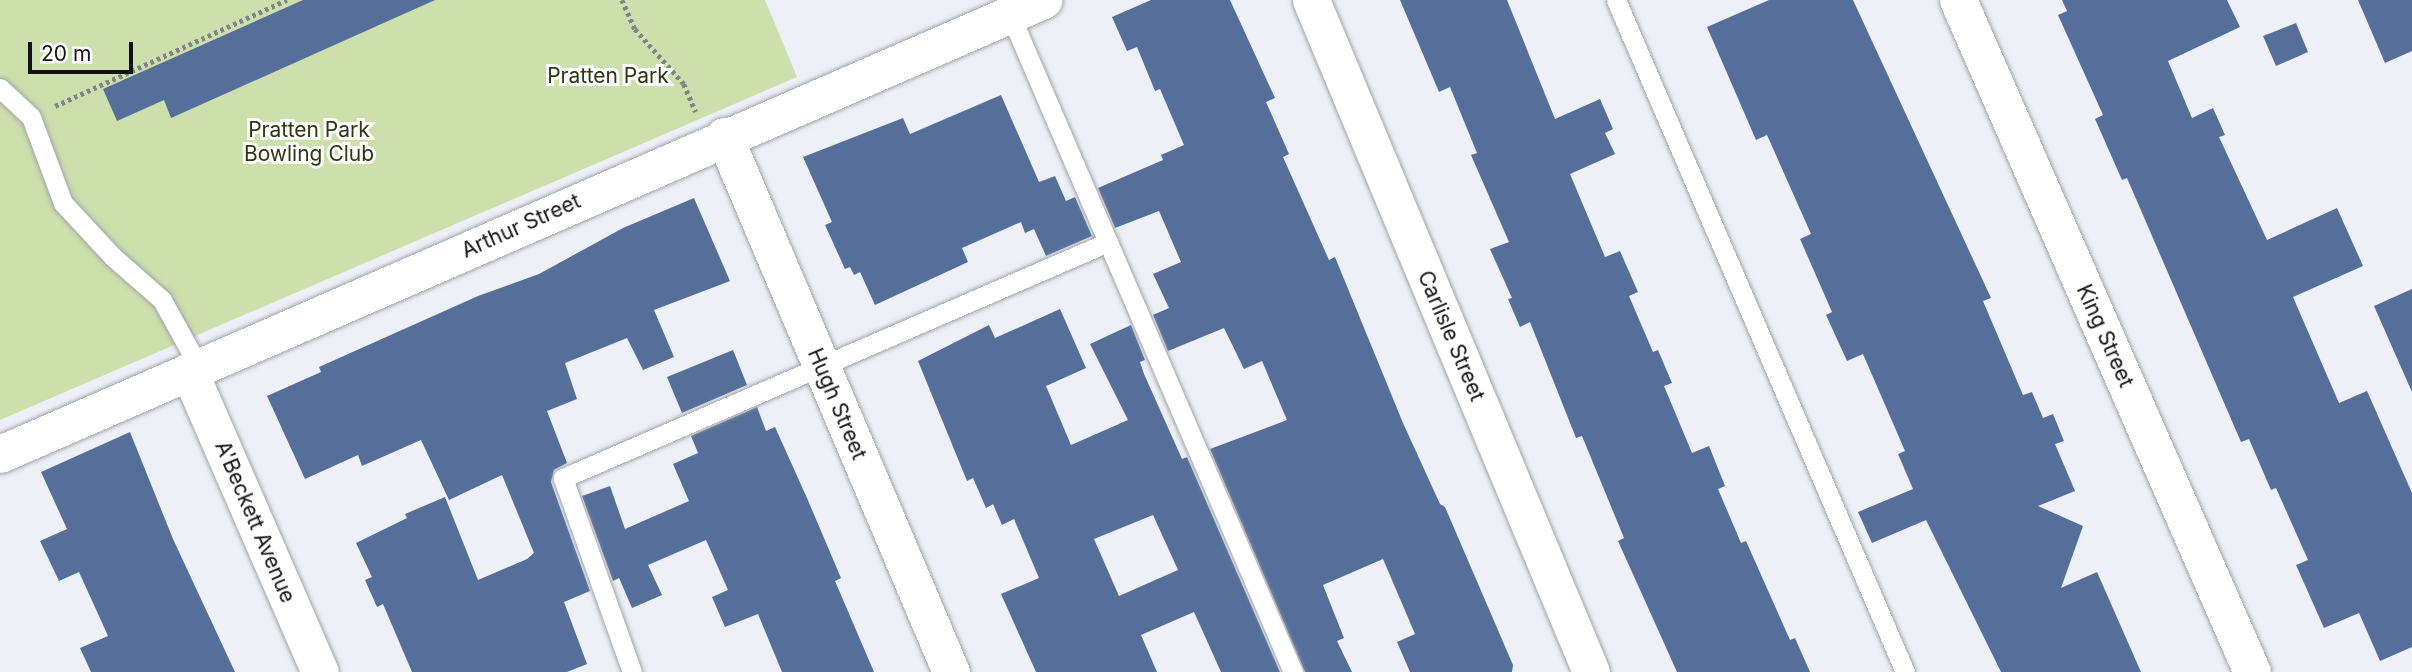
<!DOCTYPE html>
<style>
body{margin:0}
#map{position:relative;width:2412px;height:672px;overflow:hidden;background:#edf1f7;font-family:Inter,sans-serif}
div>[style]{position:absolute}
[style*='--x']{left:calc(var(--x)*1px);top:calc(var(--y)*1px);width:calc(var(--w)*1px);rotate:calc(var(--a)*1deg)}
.green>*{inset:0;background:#ccdfac}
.building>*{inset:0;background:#556e9a}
.path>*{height:4.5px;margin-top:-2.25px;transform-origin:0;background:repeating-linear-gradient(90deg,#818488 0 3.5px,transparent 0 7px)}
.roads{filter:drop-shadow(0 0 2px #a0a4a9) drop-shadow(0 0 2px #a0a4a9)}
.lane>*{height:19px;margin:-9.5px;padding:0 9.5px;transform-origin:9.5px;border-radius:9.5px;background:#fff}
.street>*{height:37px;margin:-18.5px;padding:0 18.5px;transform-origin:18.5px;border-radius:18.5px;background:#fff}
span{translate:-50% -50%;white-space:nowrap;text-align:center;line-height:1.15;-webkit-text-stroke:6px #fefefe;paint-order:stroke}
.park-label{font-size:21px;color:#2c3910}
.street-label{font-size:21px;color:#121315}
.scale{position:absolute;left:28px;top:42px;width:105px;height:32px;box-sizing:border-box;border:4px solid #121315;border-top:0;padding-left:9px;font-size:21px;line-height:24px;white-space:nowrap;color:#121315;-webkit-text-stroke:5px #fefefe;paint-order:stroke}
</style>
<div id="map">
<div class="green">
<div style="clip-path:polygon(0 0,765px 0,797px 77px,0 420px)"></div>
</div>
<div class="building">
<div style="clip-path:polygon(303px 0,435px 0,171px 118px,164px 100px,117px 121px,103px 89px)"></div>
<div style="clip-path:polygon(1151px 0,1230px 0,1275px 98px,1266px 102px,1289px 154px,1283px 157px,1329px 260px,1335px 257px,1403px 423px,1440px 504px,1445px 507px,1513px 665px,1512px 672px,1410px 672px,1397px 642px,1415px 634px,1383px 559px,1323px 585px,1344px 638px,1337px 641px,1352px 672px,1305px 672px,1210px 449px,1287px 420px,1262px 361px,1244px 369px,1224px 328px,1168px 351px,1153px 315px,1169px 308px,1153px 274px,1181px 262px,1159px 211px,1115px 228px,1098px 188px,1163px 160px,1161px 155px,1184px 145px,1160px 89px,1155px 91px,1137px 47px,1127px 51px,1112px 17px)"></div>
<div style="clip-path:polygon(1400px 0,1507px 0,1555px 119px,1600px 99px,1613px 129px,1605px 133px,1615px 154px,1570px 174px,1605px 257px,1620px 251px,1638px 292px,1629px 296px,1653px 352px,1658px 350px,1672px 383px,1664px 386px,1692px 453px,1709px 446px,1725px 486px,1718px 489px,1741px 543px,1746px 541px,1790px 640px,1795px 638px,1810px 672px,1677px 672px,1618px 541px,1624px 538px,1582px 436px,1576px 438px,1530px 322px,1520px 327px,1508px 299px,1512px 298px,1490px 249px,1509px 242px,1471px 155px,1477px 153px,1450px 87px,1439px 92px)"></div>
<div style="clip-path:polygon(1769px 0,1853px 0,1991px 298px,1983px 301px,2023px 395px,2032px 392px,2043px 418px,2053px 414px,2064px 441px,2055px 444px,2075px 491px,2038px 506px,2083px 526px,2061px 588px,2097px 572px,2141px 672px,2001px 672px,1926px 520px,1872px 543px,1858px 512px,1913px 489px,1898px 454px,1905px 451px,1863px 354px,1847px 361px,1826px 315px,1832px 312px,1800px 239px,1811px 234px,1767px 135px,1756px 140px,1707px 27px)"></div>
<div style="clip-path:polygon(2062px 0,2227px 0,2240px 27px,2168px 61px,2192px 118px,2213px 108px,2225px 135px,2219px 137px,2267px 240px,2337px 208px,2363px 266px,2293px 297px,2339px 403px,2367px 391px,2412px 493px,2412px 647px,2380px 661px,2359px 613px,2324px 628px,2296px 565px,2308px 560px,2276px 488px,2271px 490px,2249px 439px,2241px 442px,2127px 178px,2122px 180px,2095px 119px,2103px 115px,2058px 15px,2067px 11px)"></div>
<div style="clip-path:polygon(2358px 0,2412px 0,2412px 51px,2385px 63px)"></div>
<div style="clip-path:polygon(2296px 23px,2308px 52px,2276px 66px,2263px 36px)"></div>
<div style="clip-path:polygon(1001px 95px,1039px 182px,1055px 176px,1066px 201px,1075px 197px,1092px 236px,1046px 256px,1034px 229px,1025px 233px,1021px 222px,962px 248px,968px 262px,875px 305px,860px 272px,854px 275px,850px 267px,845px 269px,825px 225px,832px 222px,803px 157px,903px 118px,910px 134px)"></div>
<div style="clip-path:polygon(694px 198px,730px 281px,654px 310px,674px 357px,643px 370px,627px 338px,565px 363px,577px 399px,547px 411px,567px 463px,554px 470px,551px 482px,590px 591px,564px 602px,587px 664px,567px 672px,412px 672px,383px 604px,377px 607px,365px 580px,372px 577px,356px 543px,407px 518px,405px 514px,445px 497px,478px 580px,527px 559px,534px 553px,502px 475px,449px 500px,421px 440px,362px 466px,358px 455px,305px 479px,267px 396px,321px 372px,319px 367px,478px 296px,539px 274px,623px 228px)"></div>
<div style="clip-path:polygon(2412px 289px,2412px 392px,2374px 306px)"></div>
<div style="clip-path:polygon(evenodd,1060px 309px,1086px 368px,1046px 386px,1071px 445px,1128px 420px,1090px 344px,1131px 325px,1145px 360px,1140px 362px,1144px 374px,1182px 459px,1187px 457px,1280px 672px,1221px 672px,1194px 612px,1141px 635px,1157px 672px,1036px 672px,1001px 594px,1039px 578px,1014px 519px,1002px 525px,993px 504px,986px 508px,973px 478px,967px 481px,918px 361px,989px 325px,995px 338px,1060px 309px,1153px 515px,1178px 570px,1119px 596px,1094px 539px,1153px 515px)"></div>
<div style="clip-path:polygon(733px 350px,747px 385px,682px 413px,667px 377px)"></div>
<div style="clip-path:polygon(757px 407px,766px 431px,775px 427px,807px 498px,841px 578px,835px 581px,874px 672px,782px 672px,758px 614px,725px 627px,712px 597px,728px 590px,706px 540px,648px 565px,662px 595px,632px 608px,619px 578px,613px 581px,582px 496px,610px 486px,625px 529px,689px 501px,673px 464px,698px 453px,691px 436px)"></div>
<div style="clip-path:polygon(130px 432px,173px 539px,235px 672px,91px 672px,80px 648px,108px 636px,79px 572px,59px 581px,40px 541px,67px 529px,41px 472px)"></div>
</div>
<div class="path">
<div style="--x:622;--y:0;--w:32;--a:66"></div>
<div style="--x:635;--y:29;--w:74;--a:48.3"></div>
<div style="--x:684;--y:84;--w:30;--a:67"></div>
<div style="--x:55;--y:106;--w:255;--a:-24.6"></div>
</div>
<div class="roads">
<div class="lane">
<div style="--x:1616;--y:0;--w:732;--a:66.73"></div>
<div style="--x:1009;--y:12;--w:719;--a:66.72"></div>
<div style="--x:0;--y:88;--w:42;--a:43.1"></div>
<div style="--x:31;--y:117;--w:92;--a:69.6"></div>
<div style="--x:63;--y:203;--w:72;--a:47.2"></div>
<div style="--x:112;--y:256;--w:67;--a:41.3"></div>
<div style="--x:162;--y:300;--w:77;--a:61.1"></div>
<div style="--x:632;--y:672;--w:206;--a:-109.6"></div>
<div style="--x:563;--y:478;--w:594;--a:-23.41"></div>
</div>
<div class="street">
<div style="--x:1311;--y:0;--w:728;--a:67.38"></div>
<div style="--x:1958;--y:0;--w:733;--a:66.37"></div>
<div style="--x:724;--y:136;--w:582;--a:67.05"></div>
<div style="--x:189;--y:371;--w:328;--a:66.5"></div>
<div style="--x:0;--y:454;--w:1138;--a:-23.52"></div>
</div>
</div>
<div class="park-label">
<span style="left:608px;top:76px">Pratten Park</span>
<span style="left:309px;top:142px">Pratten Park<br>Bowling Club</span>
</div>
<div class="street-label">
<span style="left:521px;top:226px;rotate:-24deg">Arthur Street</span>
<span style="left:1451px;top:336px;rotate:67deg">Carlisle Street</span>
<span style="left:2105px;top:336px;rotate:66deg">King Street</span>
<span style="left:837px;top:404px;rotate:67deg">Hugh Street</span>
<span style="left:255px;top:522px;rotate:67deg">A'Beckett Avenue</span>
</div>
<div class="scale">20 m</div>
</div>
